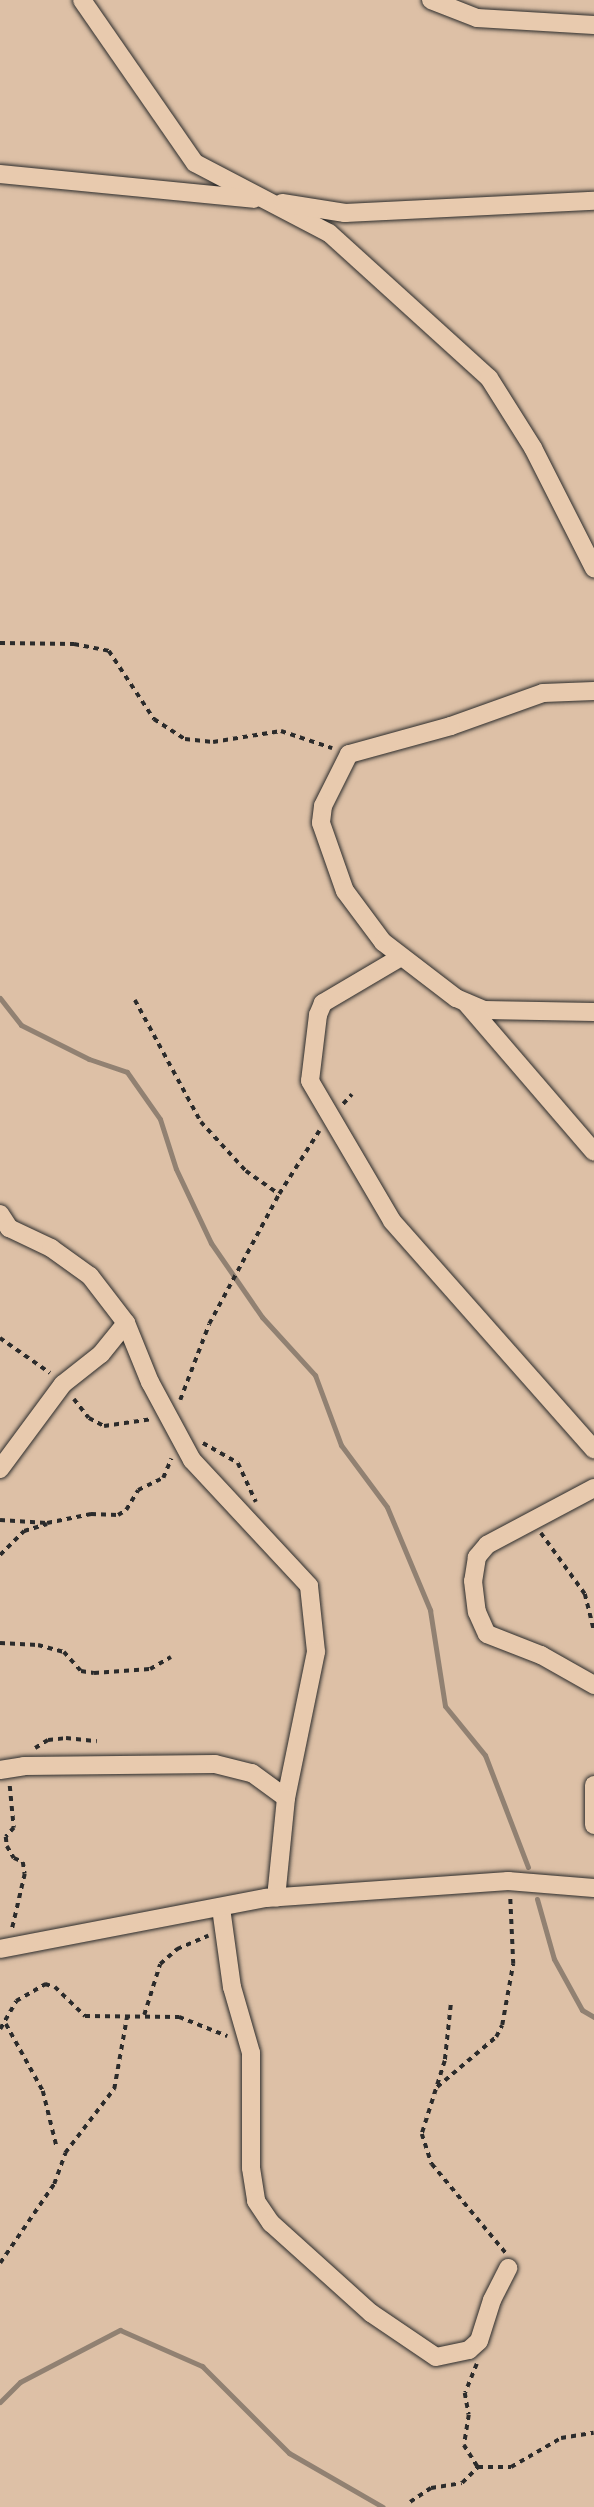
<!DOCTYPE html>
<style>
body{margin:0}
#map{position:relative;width:594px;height:2507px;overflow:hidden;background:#ddc0a6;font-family:Mynerve,sans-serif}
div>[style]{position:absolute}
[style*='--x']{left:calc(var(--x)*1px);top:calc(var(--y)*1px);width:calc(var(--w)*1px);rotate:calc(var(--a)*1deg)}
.stream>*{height:5px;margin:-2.5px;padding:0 2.5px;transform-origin:2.5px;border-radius:2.5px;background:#918172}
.path>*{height:3.5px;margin-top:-1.75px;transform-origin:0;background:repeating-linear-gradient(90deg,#2b2b2b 0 5px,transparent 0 10px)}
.roads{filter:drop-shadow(0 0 2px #2b2b2b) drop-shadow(0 0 2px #2b2b2b)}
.minor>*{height:18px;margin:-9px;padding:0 9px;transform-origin:9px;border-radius:9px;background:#e8caae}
span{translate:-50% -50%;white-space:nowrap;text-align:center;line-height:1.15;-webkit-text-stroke:7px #e8caae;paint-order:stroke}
</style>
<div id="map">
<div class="stream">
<div style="--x:0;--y:998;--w:34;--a:52"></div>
<div style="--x:21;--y:1025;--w:76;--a:26.6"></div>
<div style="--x:89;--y:1059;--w:40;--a:18.9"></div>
<div style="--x:127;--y:1072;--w:57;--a:54.9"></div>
<div style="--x:160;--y:1119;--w:52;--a:72.3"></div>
<div style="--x:176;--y:1169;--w:82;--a:64.7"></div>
<div style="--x:211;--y:1243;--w:90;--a:55.4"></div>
<div style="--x:262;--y:1317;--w:79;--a:47.6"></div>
<div style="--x:315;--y:1375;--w:75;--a:69.6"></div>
<div style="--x:341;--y:1445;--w:77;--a:53.4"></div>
<div style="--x:387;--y:1507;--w:112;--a:67.3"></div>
<div style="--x:430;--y:1610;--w:97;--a:81.1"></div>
<div style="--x:445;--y:1706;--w:63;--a:50.8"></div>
<div style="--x:485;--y:1755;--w:120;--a:69"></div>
<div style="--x:537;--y:1899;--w:62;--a:74.2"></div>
<div style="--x:554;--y:1959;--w:58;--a:61.2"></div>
<div style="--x:582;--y:2010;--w:14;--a:30"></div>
<div style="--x:0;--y:2402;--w:28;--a:-45"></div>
<div style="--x:20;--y:2382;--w:113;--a:-27.5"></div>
<div style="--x:120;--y:2330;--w:90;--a:23.7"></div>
<div style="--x:202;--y:2366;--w:123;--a:45"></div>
<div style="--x:289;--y:2453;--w:108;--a:29.9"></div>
</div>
<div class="path">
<div style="--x:0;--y:643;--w:74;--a:0.8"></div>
<div style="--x:74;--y:644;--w:36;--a:11"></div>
<div style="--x:109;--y:651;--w:82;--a:56.5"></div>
<div style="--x:154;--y:719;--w:37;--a:33"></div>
<div style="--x:185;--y:739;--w:28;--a:6"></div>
<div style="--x:213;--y:742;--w:69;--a:-9.2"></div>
<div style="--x:281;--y:731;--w:54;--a:18.4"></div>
<div style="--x:135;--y:1000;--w:139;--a:61.6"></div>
<div style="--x:201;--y:1122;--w:67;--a:47.4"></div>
<div style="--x:246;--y:1171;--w:40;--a:34.9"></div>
<div style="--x:343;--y:1104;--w:13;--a:-48"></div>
<div style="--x:0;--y:1338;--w:61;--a:35"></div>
<div style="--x:74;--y:1399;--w:24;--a:52"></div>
<div style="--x:89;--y:1418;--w:17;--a:28"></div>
<div style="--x:104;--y:1426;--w:49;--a:-8.3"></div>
<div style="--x:180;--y:1400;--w:81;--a:-69.1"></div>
<div style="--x:209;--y:1324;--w:148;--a:-61.7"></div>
<div style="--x:279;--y:1194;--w:75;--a:-57.6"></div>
<div style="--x:203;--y:1443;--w:40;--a:29.7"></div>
<div style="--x:238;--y:1463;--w:43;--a:65.2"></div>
<div style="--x:0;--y:1520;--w:47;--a:3.7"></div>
<div style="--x:47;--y:1523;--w:45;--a:-11.6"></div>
<div style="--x:91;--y:1514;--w:27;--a:2"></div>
<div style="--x:118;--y:1515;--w:9;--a:-32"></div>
<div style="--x:126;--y:1510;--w:23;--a:-59"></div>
<div style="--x:138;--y:1490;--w:28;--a:-26"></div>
<div style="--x:163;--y:1478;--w:21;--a:-67"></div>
<div style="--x:541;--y:1533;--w:75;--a:54.2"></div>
<div style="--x:585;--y:1594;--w:36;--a:76"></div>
<div style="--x:0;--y:1555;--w:34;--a:-45"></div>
<div style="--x:24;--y:1531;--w:24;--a:-17"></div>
<div style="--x:0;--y:1643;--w:38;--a:3"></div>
<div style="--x:38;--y:1645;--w:27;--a:15"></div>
<div style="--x:64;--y:1652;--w:25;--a:48"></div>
<div style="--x:81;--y:1671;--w:13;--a:9"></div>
<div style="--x:94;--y:1673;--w:56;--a:-4.1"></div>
<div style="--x:150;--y:1669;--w:24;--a:-30"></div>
<div style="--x:35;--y:1748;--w:15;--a:-32"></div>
<div style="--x:48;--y:1740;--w:18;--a:-6"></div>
<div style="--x:66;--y:1738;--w:31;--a:6"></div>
<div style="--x:10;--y:1786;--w:42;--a:84.6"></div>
<div style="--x:14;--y:1828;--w:12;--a:132"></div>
<div style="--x:6;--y:1837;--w:9;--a:84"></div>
<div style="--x:7;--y:1846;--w:14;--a:60"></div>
<div style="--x:14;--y:1858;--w:10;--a:24"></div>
<div style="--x:23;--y:1862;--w:12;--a:81"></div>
<div style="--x:25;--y:1874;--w:57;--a:103.1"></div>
<div style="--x:451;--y:2005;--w:56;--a:96.1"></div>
<div style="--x:445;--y:2061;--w:77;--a:107.5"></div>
<div style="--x:422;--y:2134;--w:32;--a:72"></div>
<div style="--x:432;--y:2164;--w:116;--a:50.3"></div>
<div style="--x:144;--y:2015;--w:53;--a:-72.6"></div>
<div style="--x:160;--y:1964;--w:23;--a:-41"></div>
<div style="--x:177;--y:1949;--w:34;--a:-23"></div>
<div style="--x:6;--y:2024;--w:77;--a:61.1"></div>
<div style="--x:43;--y:2091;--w:59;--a:76.2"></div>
<div style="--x:0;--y:2029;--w:32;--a:-60"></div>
<div style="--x:16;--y:2001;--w:34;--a:-30"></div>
<div style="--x:45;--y:1984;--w:10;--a:17"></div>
<div style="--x:55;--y:1987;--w:42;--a:44"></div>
<div style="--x:85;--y:2016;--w:94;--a:0.6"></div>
<div style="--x:179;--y:2017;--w:52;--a:21.6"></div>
<div style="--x:437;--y:2087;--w:77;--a:-40.3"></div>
<div style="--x:496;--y:2037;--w:13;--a:-63"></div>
<div style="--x:502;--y:2025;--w:62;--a:-79.8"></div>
<div style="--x:513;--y:1964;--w:67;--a:-92.6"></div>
<div style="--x:0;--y:2263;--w:96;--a:-55.6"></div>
<div style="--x:54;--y:2184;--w:33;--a:-70"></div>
<div style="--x:65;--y:2153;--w:81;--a:-52.6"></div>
<div style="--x:114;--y:2089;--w:74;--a:-79.9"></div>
<div style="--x:477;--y:2364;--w:31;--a:112"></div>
<div style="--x:465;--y:2393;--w:22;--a:80"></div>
<div style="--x:469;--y:2415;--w:30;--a:99"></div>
<div style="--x:464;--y:2445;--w:26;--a:58"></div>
<div style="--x:410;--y:2502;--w:25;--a:-34"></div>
<div style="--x:431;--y:2488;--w:31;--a:-9"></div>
<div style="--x:462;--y:2483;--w:23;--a:-45"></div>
<div style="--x:478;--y:2467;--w:33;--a:0"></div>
<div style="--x:511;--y:2467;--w:58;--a:-30.1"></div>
<div style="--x:561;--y:2438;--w:33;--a:-9"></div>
</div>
<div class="roads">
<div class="minor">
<div style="--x:82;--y:0;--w:198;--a:55.3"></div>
<div style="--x:195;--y:163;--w:151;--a:27.6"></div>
<div style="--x:329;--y:233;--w:216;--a:42.2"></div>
<div style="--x:489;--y:378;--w:83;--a:57.8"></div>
<div style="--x:533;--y:448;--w:135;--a:63.1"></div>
<div style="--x:431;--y:0;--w:49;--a:21.4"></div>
<div style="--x:477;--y:18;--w:117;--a:3.4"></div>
<div style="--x:0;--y:174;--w:255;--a:5.6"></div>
<div style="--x:282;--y:203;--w:64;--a:9"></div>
<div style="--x:345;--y:213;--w:249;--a:-2.8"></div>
<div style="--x:594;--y:691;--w:51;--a:177.8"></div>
<div style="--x:543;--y:693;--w:98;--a:160.3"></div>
<div style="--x:451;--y:726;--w:106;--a:164.6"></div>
<div style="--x:349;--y:754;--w:58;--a:116.6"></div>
<div style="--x:323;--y:806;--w:17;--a:97"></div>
<div style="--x:321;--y:823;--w:72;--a:70.6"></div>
<div style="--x:345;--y:891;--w:64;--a:53.3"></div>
<div style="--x:383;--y:942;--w:92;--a:37.5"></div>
<div style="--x:456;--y:998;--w:30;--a:23"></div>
<div style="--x:484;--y:1010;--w:110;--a:1"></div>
<div style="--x:401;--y:957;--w:91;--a:149.5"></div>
<div style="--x:323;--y:1003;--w:13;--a:113"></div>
<div style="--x:318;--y:1015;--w:66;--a:96.9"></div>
<div style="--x:310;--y:1081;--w:162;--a:59.6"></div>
<div style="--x:392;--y:1221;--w:305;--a:48.5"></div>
<div style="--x:466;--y:1003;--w:196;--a:49.3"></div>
<div style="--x:0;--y:1214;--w:17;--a:57"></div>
<div style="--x:9;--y:1228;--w:47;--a:25.5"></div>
<div style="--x:51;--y:1248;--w:48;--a:35.7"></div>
<div style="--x:90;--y:1276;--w:59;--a:52.5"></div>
<div style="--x:126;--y:1323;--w:64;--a:67.9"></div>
<div style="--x:150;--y:1382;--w:89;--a:61.7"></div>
<div style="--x:192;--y:1460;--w:172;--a:47.1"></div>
<div style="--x:309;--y:1586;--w:66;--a:83.9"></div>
<div style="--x:316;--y:1652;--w:149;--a:101.6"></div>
<div style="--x:0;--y:1469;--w:106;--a:-53.5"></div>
<div style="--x:63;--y:1384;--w:48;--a:-38.3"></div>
<div style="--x:101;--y:1354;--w:40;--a:-51"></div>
<div style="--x:594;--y:1488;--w:121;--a:152"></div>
<div style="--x:487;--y:1545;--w:16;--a:130"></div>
<div style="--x:477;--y:1557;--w:24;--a:99"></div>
<div style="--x:473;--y:1581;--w:31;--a:83"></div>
<div style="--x:477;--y:1612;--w:24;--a:66"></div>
<div style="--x:487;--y:1634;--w:58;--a:21.3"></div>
<div style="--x:541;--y:1655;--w:61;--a:29.5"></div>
<div style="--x:0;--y:1770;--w:24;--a:-9"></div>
<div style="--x:24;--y:1766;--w:191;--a:-0.6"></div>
<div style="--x:215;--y:1764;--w:38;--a:14"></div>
<div style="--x:252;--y:1773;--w:42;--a:36.3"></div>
<div style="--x:286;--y:1798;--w:100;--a:95.7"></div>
<div style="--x:594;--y:1785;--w:40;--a:90"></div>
<div style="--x:221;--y:1908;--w:80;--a:82.1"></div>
<div style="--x:232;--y:1987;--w:69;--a:73.9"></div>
<div style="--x:251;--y:2053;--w:115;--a:90"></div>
<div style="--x:251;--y:2168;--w:33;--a:81"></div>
<div style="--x:256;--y:2201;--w:27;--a:56"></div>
<div style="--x:271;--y:2223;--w:135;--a:42"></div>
<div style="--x:371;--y:2313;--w:78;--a:34.1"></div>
<div style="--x:436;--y:2357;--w:34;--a:-12"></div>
<div style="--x:469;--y:2350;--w:13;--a:-42"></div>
<div style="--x:479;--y:2341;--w:43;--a:-72.4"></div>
<div style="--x:492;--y:2300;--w:36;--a:-63"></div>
<div style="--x:0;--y:1949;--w:271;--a:-10.9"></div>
<div style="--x:266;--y:1898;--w:243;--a:-4"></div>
<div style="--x:508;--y:1881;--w:86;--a:4.7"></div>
</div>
</div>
</div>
